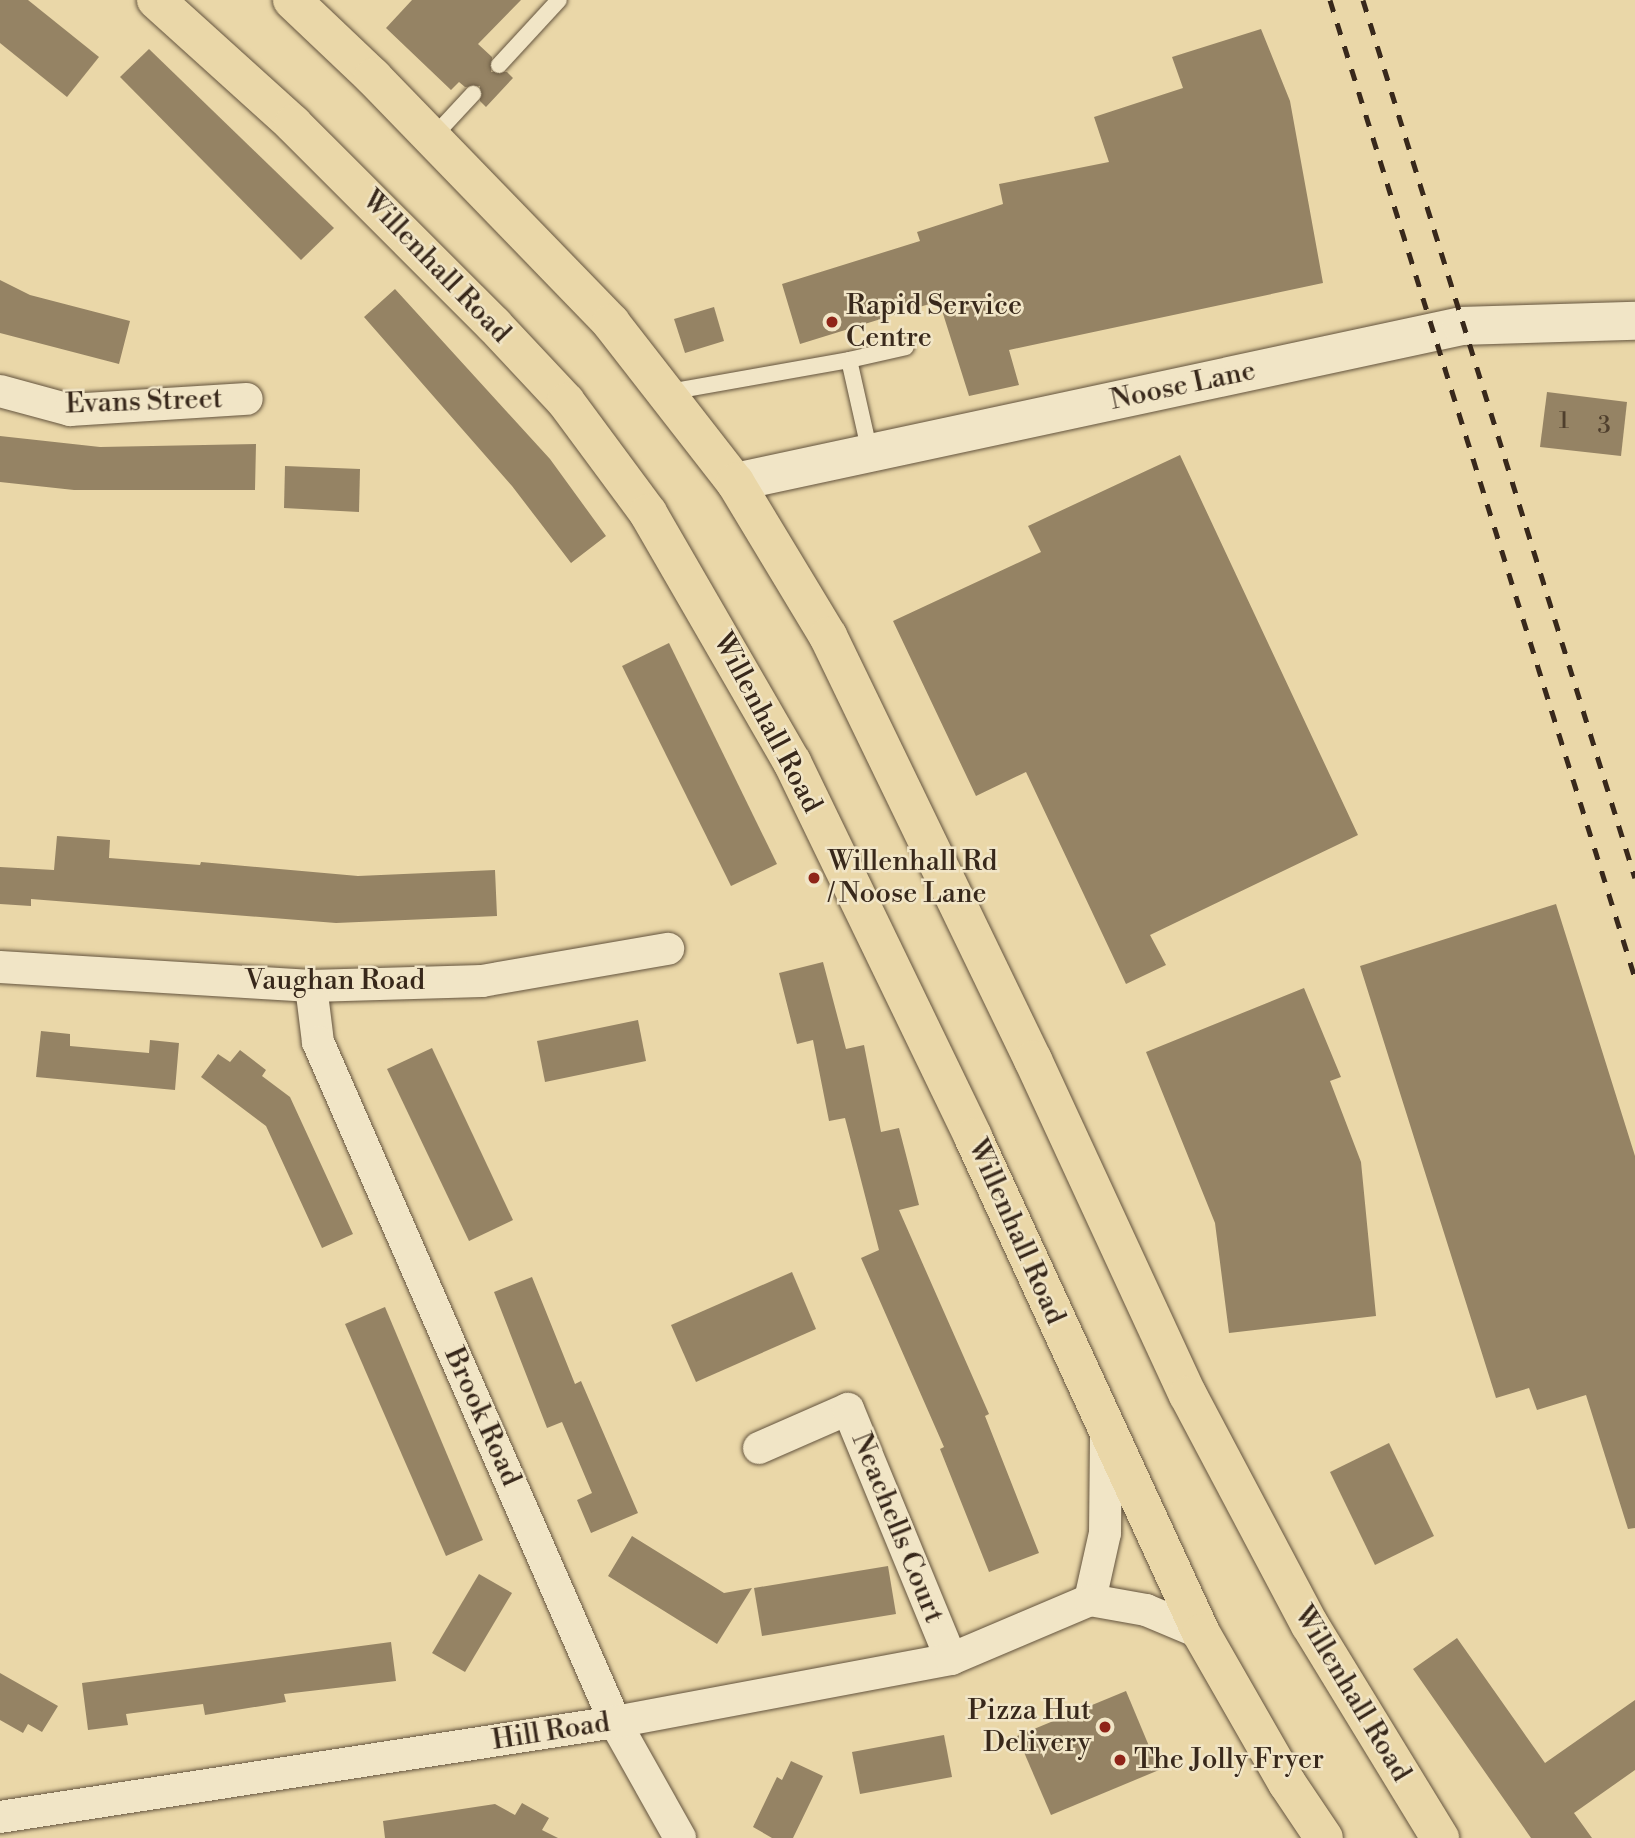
<!DOCTYPE html>
<style>
body{margin:0}
#map{position:relative;width:1635px;height:1838px;overflow:hidden;background:#ead7a8;font-family:"Libre Bodoni",serif}
div>[style]{position:absolute}
[style*='--x']{left:calc(var(--x)*1px);top:calc(var(--y)*1px);width:calc(var(--w)*1px);rotate:calc(var(--a)*1deg)}
.building>*{inset:0;background:#958364}
.roads{filter:drop-shadow(0 0 2px #64543e) drop-shadow(0 0 2px #64543e)}
.service>*{height:16px;margin:-8px;padding:0 8px;transform-origin:8px;border-radius:8px;background:#f1e5c6}
.minor>*{height:32px;margin:-16px;padding:0 16px;transform-origin:16px;border-radius:16px;background:#f1e5c6}
.tertiary>*{height:38px;margin:-19px;padding:0 19px;transform-origin:19px;border-radius:19px;background:#f1e5c6}
.trunk>*{height:38px;margin:-19px;padding:0 19px;transform-origin:19px;border-radius:19px;background:#ead7a8}
.rail>*{height:5px;margin-top:-2.5px;transform-origin:0;background:repeating-linear-gradient(90deg,#38281b 0 12px,transparent 0 24px)}
.dots>*{width:19px;height:19px;translate:-50% -50%;box-sizing:border-box;border:4px solid #f1e5c6;border-radius:50%}
span{translate:-50% -50%;white-space:nowrap;text-align:center;line-height:1.15;-webkit-text-stroke:5px #f1e5c6;paint-order:stroke}
.number-label{font-size:24px;color:#4f3f2d}
.number-label span{-webkit-text-stroke-width:0}
.street-label{font-size:28px;color:#38281b}
.poi-label{font-size:28px;color:#38281b}
.left{translate:0 -50%;text-align:left}
.right{translate:-100% -50%;text-align:right}
</style>
<div id="map">
<div class="building">
<div style="clip-path:polygon(0 0,28px 0,99px 57px,67px 97px,0 43px)"></div>
<div style="clip-path:polygon(412px 0,521px 0,478px 44px,492px 57px,491px 72px,507px 72px,513px 78px,486px 107px,480px 101px,480px 86px,465px 87px,459px 82px,451px 90px,386px 28px)"></div>
<div style="clip-path:polygon(1261px 29px,1290px 101px,1323px 283px,1009px 350px,1019px 385px,969px 396px,939px 301px,800px 344px,782px 284px,920px 241px,917px 232px,1003px 204px,999px 184px,1109px 162px,1094px 117px,1183px 88px,1172px 57px)"></div>
<div style="clip-path:polygon(149px 49px,334px 228px,301px 260px,120px 77px)"></div>
<div style="clip-path:polygon(0 280px,30px 295px,130px 321px,119px 364px,0 333px)"></div>
<div style="clip-path:polygon(395px 289px,550px 459px,606px 536px,571px 563px,512px 486px,364px 317px)"></div>
<div style="clip-path:polygon(714px 307px,724px 341px,685px 353px,674px 319px)"></div>
<div style="clip-path:polygon(1547px 392px,1627px 402px,1621px 456px,1540px 447px)"></div>
<div style="clip-path:polygon(0 436px,100px 447px,256px 444px,255px 490px,74px 490px,0 482px)"></div>
<div style="clip-path:polygon(1180px 455px,1358px 835px,1150px 935px,1166px 965px,1126px 984px,1026px 772px,976px 796px,893px 621px,1041px 552px,1028px 526px)"></div>
<div style="clip-path:polygon(285px 466px,360px 469px,359px 512px,284px 508px)"></div>
<div style="clip-path:polygon(669px 643px,777px 864px,731px 886px,622px 666px)"></div>
<div style="clip-path:polygon(57px 836px,110px 840px,109px 858px,200px 865px,201px 862px,358px 876px,495px 870px,497px 916px,336px 923px,31px 899px,31px 906px,0 904px,0 867px,54px 870px)"></div>
<div style="clip-path:polygon(1556px 904px,1635px 1156px,1635px 1528px,1628px 1529px,1586px 1395px,1537px 1410px,1529px 1388px,1496px 1398px,1360px 966px)"></div>
<div style="clip-path:polygon(823px 962px,846px 1049px,864px 1045px,881px 1132px,899px 1128px,919px 1205px,899px 1210px,989px 1414px,985px 1416px,1039px 1553px,989px 1572px,940px 1449px,944px 1447px,861px 1258px,879px 1250px,845px 1118px,829px 1121px,813px 1040px,797px 1044px,779px 973px)"></div>
<div style="clip-path:polygon(1304px 988px,1341px 1077px,1330px 1081px,1361px 1162px,1376px 1316px,1229px 1333px,1215px 1223px,1146px 1052px)"></div>
<div style="clip-path:polygon(638px 1020px,646px 1061px,545px 1082px,537px 1041px)"></div>
<div style="clip-path:polygon(41px 1031px,70px 1034px,70px 1046px,149px 1053px,150px 1040px,179px 1043px,175px 1090px,36px 1077px)"></div>
<div style="clip-path:polygon(432px 1048px,513px 1220px,469px 1241px,387px 1069px)"></div>
<div style="clip-path:polygon(240px 1050px,266px 1070px,262px 1076px,290px 1097px,353px 1234px,322px 1248px,266px 1126px,201px 1077px,218px 1054px,230px 1062px)"></div>
<div style="clip-path:polygon(792px 1272px,816px 1329px,696px 1382px,671px 1325px)"></div>
<div style="clip-path:polygon(532px 1277px,575px 1384px,581px 1381px,638px 1513px,591px 1533px,577px 1500px,592px 1493px,562px 1422px,547px 1428px,494px 1292px)"></div>
<div style="clip-path:polygon(385px 1307px,483px 1540px,446px 1556px,345px 1324px)"></div>
<div style="clip-path:polygon(1389px 1443px,1434px 1536px,1375px 1565px,1330px 1472px)"></div>
<div style="clip-path:polygon(632px 1536px,724px 1593px,752px 1588px,717px 1644px,608px 1576px)"></div>
<div style="clip-path:polygon(888px 1566px,896px 1614px,762px 1636px,754px 1588px)"></div>
<div style="clip-path:polygon(479px 1574px,512px 1593px,465px 1672px,432px 1653px)"></div>
<div style="clip-path:polygon(1457px 1638px,1545px 1763px,1635px 1700px,1635px 1770px,1574px 1813px,1592px 1838px,1531px 1838px,1413px 1669px)"></div>
<div style="clip-path:polygon(391px 1642px,396px 1681px,284px 1694px,286px 1702px,205px 1715px,203px 1704px,126px 1714px,128px 1725px,88px 1730px,82px 1683px)"></div>
<div style="clip-path:polygon(0 1673px,58px 1706px,42px 1732px,28px 1724px,23px 1733px,0 1720px)"></div>
<div style="clip-path:polygon(1126px 1691px,1159px 1770px,1051px 1815px,1017px 1736px)"></div>
<div style="clip-path:polygon(944px 1735px,952px 1777px,860px 1794px,852px 1752px)"></div>
<div style="clip-path:polygon(791px 1761px,823px 1776px,793px 1838px,772px 1838px,753px 1827px,777px 1777px,782px 1780px)"></div>
<div style="clip-path:polygon(522px 1803px,549px 1818px,542px 1830px,558px 1838px,385px 1838px,383px 1821px,495px 1804px,515px 1815px)"></div>
</div>
<div class="roads">
<div class="service">
<div style="--x:499;--y:65;--w:88;--a:-47.3"></div>
<div style="--x:433;--y:137;--w:59;--a:-47.1"></div>
<div style="--x:669;--y:392;--w:183;--a:-10.1"></div>
<div style="--x:870;--y:453;--w:95;--a:-102.7"></div>
<div style="--x:849;--y:360;--w:58;--a:-12.8"></div>
</div>
<div class="minor">
<div style="--x:0;--y:391;--w:73;--a:15.2"></div>
<div style="--x:70;--y:410;--w:177;--a:-3.6"></div>
<div style="--x:0;--y:967;--w:312;--a:3.5"></div>
<div style="--x:311;--y:986;--w:171;--a:-1.7"></div>
<div style="--x:482;--y:981;--w:189;--a:-9.8"></div>
<div style="--x:311;--y:986;--w:56;--a:82.9"></div>
<div style="--x:318;--y:1042;--w:742;--a:66.41"></div>
<div style="--x:615;--y:1722;--w:133;--a:60.7"></div>
<div style="--x:759;--y:1448;--w:97;--a:-23.7"></div>
<div style="--x:848;--y:1409;--w:270;--a:67.6"></div>
<div style="--x:1090;--y:1600;--w:69;--a:-77.4"></div>
<div style="--x:1105;--y:1533;--w:100;--a:-89.4"></div>
<div style="--x:0;--y:1817;--w:622;--a:-8.78"></div>
<div style="--x:615;--y:1722;--w:342;--a:-10.6"></div>
<div style="--x:951;--y:1659;--w:151;--a:-23"></div>
<div style="--x:1090;--y:1600;--w:57;--a:10.1"></div>
<div style="--x:1146;--y:1610;--w:60;--a:22.7"></div>
</div>
<div class="tertiary">
<div style="--x:735;--y:482;--w:744;--a:-12.11"></div>
<div style="--x:1462;--y:326;--w:173;--a:-1.7"></div>
</div>
<div class="trunk">
<div style="--x:156;--y:0;--w:185;--a:42.1"></div>
<div style="--x:293;--y:124;--w:284;--a:45"></div>
<div style="--x:494;--y:325;--w:105;--a:46.9"></div>
<div style="--x:566;--y:402;--w:138;--a:53.5"></div>
<div style="--x:648;--y:513;--w:288;--a:60"></div>
<div style="--x:792;--y:762;--w:416;--a:64.2"></div>
<div style="--x:973;--y:1137;--w:546;--a:65.31"></div>
<div style="--x:1201;--y:1633;--w:173;--a:60.2"></div>
<div style="--x:1287;--y:1783;--w:66;--a:56.1"></div>
<div style="--x:292;--y:0;--w:112;--a:43.5"></div>
<div style="--x:373;--y:77;--w:342;--a:45.9"></div>
<div style="--x:611;--y:323;--w:202;--a:52.1"></div>
<div style="--x:735;--y:482;--w:180;--a:58.9"></div>
<div style="--x:828;--y:636;--w:471;--a:64.2"></div>
<div style="--x:1033;--y:1060;--w:369;--a:65.2"></div>
<div style="--x:1188;--y:1395;--w:260;--a:62.1"></div>
<div style="--x:1310;--y:1625;--w:250;--a:58.6"></div>
</div>
</div>
<div class="rail">
<div style="--x:1330;--y:0;--w:1024;--a:72.68"></div>
<div style="--x:1363;--y:0;--w:919;--a:72.79"></div>
</div>
<div class="dots">
<div style="left:832px;top:322px;background:#8f2418"></div>
<div style="left:814px;top:878px;background:#8f2418"></div>
<div style="left:1105px;top:1727px;background:#8f2418"></div>
<div style="left:1120px;top:1760px;background:#8f2418"></div>
</div>
<div class="number-label">
<span style="left:1564px;top:422px">1</span>
<span style="left:1604px;top:427px">3</span>
</div>
<div class="street-label">
<span style="left:436px;top:267px;rotate:46deg">Willenhall Road</span>
<span style="left:1183px;top:386px;rotate:-12deg">Noose Lane</span>
<span style="left:144px;top:402px;rotate:-2deg">Evans Street</span>
<span style="left:767px;top:723px;rotate:62deg">Willenhall Road</span>
<span style="left:335px;top:981px">Vaughan Road</span>
<span style="left:1016px;top:1232px;rotate:66deg">Willenhall Road</span>
<span style="left:482px;top:1417px;rotate:66deg">Brook Road</span>
<span style="left:897px;top:1528px;rotate:68deg">Neachells Court</span>
<span style="left:1352px;top:1694px;rotate:59deg">Willenhall Road</span>
<span style="left:551px;top:1732px;rotate:-9deg">Hill Road</span>
</div>
<div class="poi-label">
<span class="left" style="left:846px;top:322px">Rapid Service<br>Centre</span>
<span class="left" style="left:828px;top:878px">Willenhall Rd<br>/ Noose Lane</span>
<span class="right" style="left:1091px;top:1727px">Pizza Hut<br>Delivery</span>
<span class="left" style="left:1134px;top:1760px">The Jolly Fryer</span>
</div>
</div>
